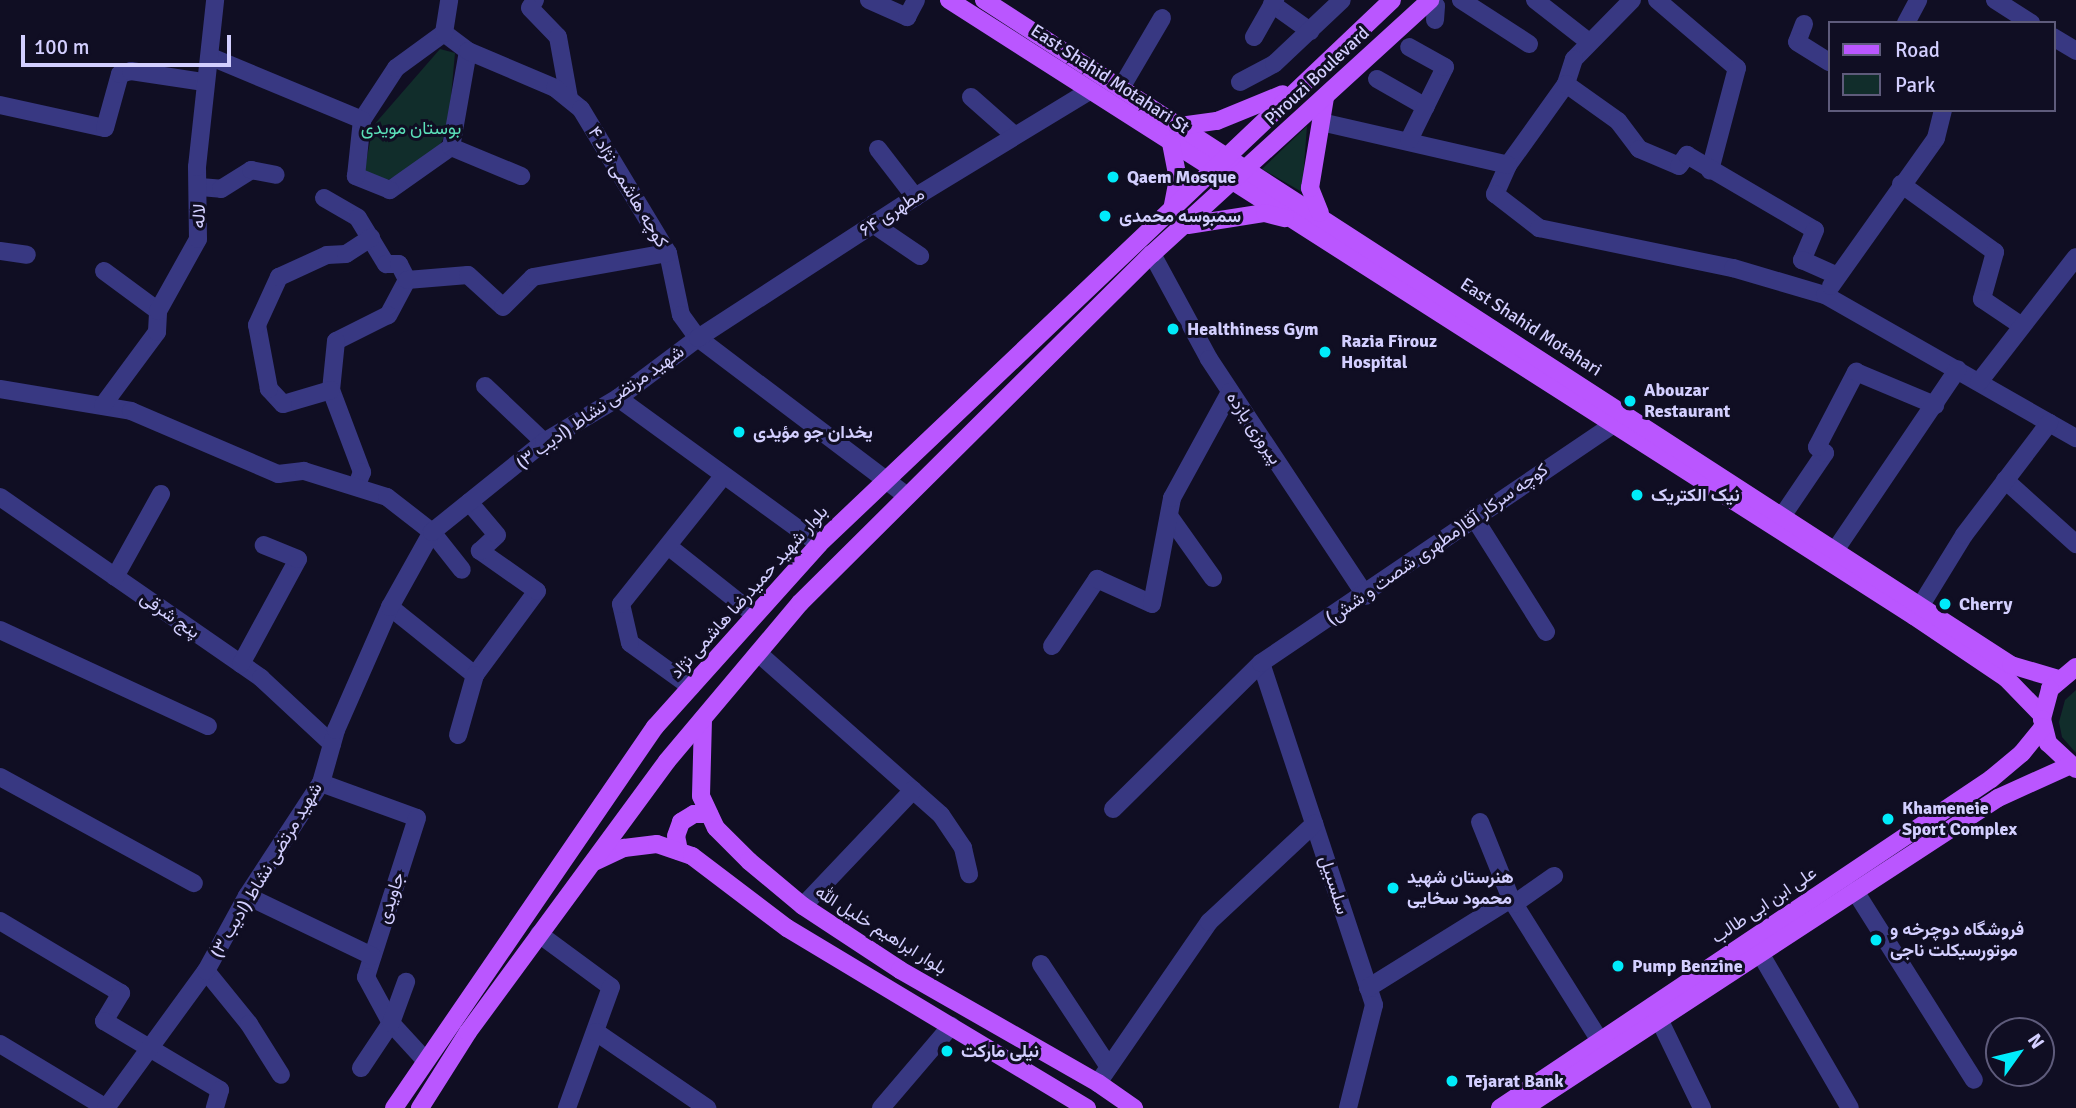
<!DOCTYPE html>
<meta charset="utf-8">
<style>
body{margin:0}
#map{position:relative;width:2076px;height:1108px;overflow:hidden;background:#100e23;font-family:Signika,Vazirmatn,sans-serif}
div>[style]{position:absolute}
[style*='--x']{left:calc(var(--x)*1px);top:calc(var(--y)*1px);width:calc(var(--w)*1px);rotate:calc(var(--a)*1deg)}
.green>*{inset:0;background:#112d2b}
.minor>*{height:18px;margin:-9px;padding:0 9px;transform-origin:9px;border-radius:9px;background:#383882}
.major>*{height:18px;margin:-9px;padding:0 9px;transform-origin:9px;border-radius:9px;background:#ba56ff}
.dots>*{width:19px;height:19px;translate:-50% -50%;box-sizing:border-box;border:4px solid #100e23;border-radius:50%}
span{translate:-50% -50%;white-space:nowrap;text-align:center;line-height:1.15;-webkit-text-stroke:6px #100e23;paint-order:stroke}
.street-label{font-size:18px;color:#d3cfff}
.park-label{font-size:18px;color:#5be0b9}
.poi-label{font-size:18px;color:#d3cfff;font-weight:700}
.left{translate:0 -50%;text-align:left}
.legend{position:absolute;left:1828px;top:21px;width:228px;height:91px;box-sizing:border-box;background:#100e23;border:2px solid #5e5b7b;margin:0;padding:9px 12px;list-style:none;font-size:21px;color:#d3cfff}
.legend li{display:flex;align-items:center;gap:14px;height:35px}
.legend b{width:35px;border:2px solid #5e5b7b}
.north{position:absolute;left:1985px;top:1017px;width:70px;height:70px;box-sizing:border-box;background:#100e23;border:2px solid #5e5b7b;border-radius:50%;rotate:56deg;font-size:19px;font-weight:700;line-height:28px;text-align:center;color:#d3cfff}
.north::after{content:'';display:block;margin:auto;width:24px;height:32px;background:#00ebfa;clip-path:polygon(50% 0,100% 100%,50% 72%,0 100%)}
.scale{position:absolute;left:21px;top:35px;width:210px;height:32px;box-sizing:border-box;border:4px solid #d3cfff;border-top:0;padding-left:9px;font-size:21px;line-height:24px;white-space:nowrap;color:#d3cfff;-webkit-text-stroke:5px #100e23;paint-order:stroke}
</style>
<div id="map">
<div class="green">
<div style="clip-path:polygon(440px 49px,455px 53px,448px 129px,435px 155px,386px 181px,364px 173px,373px 126px)"></div>
<div style="clip-path:polygon(1307px 126px,1302px 192px,1262px 169px)"></div>
<div style="clip-path:polygon(2076px 690px,2076px 753px,2062px 737px,2059px 722px,2065px 700px)"></div>
</div>
<div class="minor">
<div style="--x:535;--y:0;--w:9;--a:122"></div>
<div style="--x:530;--y:8;--w:40;--a:46"></div>
<div style="--x:558;--y:37;--w:62;--a:79.8"></div>
<div style="--x:869;--y:0;--w:42;--a:24.1"></div>
<div style="--x:907;--y:17;--w:19;--a:-62"></div>
<div style="--x:1430;--y:0;--w:8;--a:45"></div>
<div style="--x:1436;--y:6;--w:14;--a:94"></div>
<div style="--x:1461;--y:0;--w:81;--a:32.9"></div>
<div style="--x:1535;--y:0;--w:68;--a:37.9"></div>
<div style="--x:1632;--y:0;--w:83;--a:134.5"></div>
<div style="--x:1574;--y:59;--w:26;--a:108"></div>
<div style="--x:1566;--y:84;--w:100;--a:125.6"></div>
<div style="--x:1508;--y:165;--w:32;--a:114"></div>
<div style="--x:1495;--y:194;--w:56;--a:37.7"></div>
<div style="--x:1539;--y:228;--w:198;--a:11.7"></div>
<div style="--x:1733;--y:268;--w:96;--a:16.4"></div>
<div style="--x:1825;--y:295;--w:289;--a:29.7"></div>
<div style="--x:1657;--y:0;--w:105;--a:40.4"></div>
<div style="--x:1737;--y:68;--w:106;--a:104.8"></div>
<div style="--x:1995;--y:0;--w:43;--a:32.6"></div>
<div style="--x:1272;--y:4;--w:47;--a:35.4"></div>
<div style="--x:1906;--y:23;--w:26;--a:-62"></div>
<div style="--x:1804;--y:24;--w:19;--a:111"></div>
<div style="--x:1797;--y:42;--w:38;--a:32"></div>
<div style="--x:444;--y:33;--w:30;--a:37"></div>
<div style="--x:468;--y:51;--w:97;--a:100"></div>
<div style="--x:451;--y:147;--w:75;--a:144.8"></div>
<div style="--x:390;--y:190;--w:37;--a:-158"></div>
<div style="--x:356;--y:176;--w:56;--a:-83.9"></div>
<div style="--x:362;--y:120;--w:62;--a:-56.8"></div>
<div style="--x:396;--y:68;--w:59;--a:-36.1"></div>
<div style="--x:444;--y:33;--w:33;--a:-81"></div>
<div style="--x:1254;--y:37;--w:43;--a:-60.4"></div>
<div style="--x:2053;--y:37;--w:27;--a:31"></div>
<div style="--x:468;--y:51;--w:95;--a:23"></div>
<div style="--x:555;--y:88;--w:33;--a:39"></div>
<div style="--x:581;--y:109;--w:168;--a:58.9"></div>
<div style="--x:668;--y:253;--w:63;--a:78.2"></div>
<div style="--x:681;--y:315;--w:29;--a:54"></div>
<div style="--x:698;--y:338;--w:262;--a:37.1"></div>
<div style="--x:211;--y:57;--w:164;--a:22.6"></div>
<div style="--x:1377;--y:79;--w:56;--a:29.7"></div>
<div style="--x:1240;--y:82;--w:38;--a:-28"></div>
<div style="--x:1274;--y:64;--w:93;--a:-43.3"></div>
<div style="--x:1566;--y:84;--w:64;--a:35.4"></div>
<div style="--x:1618;--y:121;--w:35;--a:53"></div>
<div style="--x:1639;--y:149;--w:43;--a:23"></div>
<div style="--x:1679;--y:166;--w:14;--a:-54"></div>
<div style="--x:1687;--y:155;--w:148;--a:30.4"></div>
<div style="--x:1815;--y:230;--w:33;--a:113"></div>
<div style="--x:1802;--y:260;--w:39;--a:24"></div>
<div style="--x:1121;--y:88;--w:81;--a:-59.6"></div>
<div style="--x:971;--y:97;--w:57;--a:41.5"></div>
<div style="--x:0;--y:105;--w:107;--a:12.4"></div>
<div style="--x:105;--y:128;--w:56;--a:-74.5"></div>
<div style="--x:120;--y:74;--w:11;--a:-15"></div>
<div style="--x:131;--y:71;--w:74;--a:8.6"></div>
<div style="--x:1321;--y:122;--w:192;--a:12.9"></div>
<div style="--x:1409;--y:140;--w:81;--a:-63.7"></div>
<div style="--x:1445;--y:67;--w:41;--a:-150.9"></div>
<div style="--x:451;--y:147;--w:76;--a:22.5"></div>
<div style="--x:878;--y:149;--w:61;--a:52.4"></div>
<div style="--x:1901;--y:184;--w:116;--a:35.9"></div>
<div style="--x:1995;--y:252;--w:49;--a:105.5"></div>
<div style="--x:1982;--y:299;--w:48;--a:34"></div>
<div style="--x:200;--y:187;--w:21;--a:5"></div>
<div style="--x:221;--y:189;--w:36;--a:-32"></div>
<div style="--x:251;--y:170;--w:25;--a:11"></div>
<div style="--x:324;--y:198;--w:39;--a:30"></div>
<div style="--x:358;--y:218;--w:54;--a:58.7"></div>
<div style="--x:386;--y:264;--w:13;--a:0"></div>
<div style="--x:399;--y:264;--w:18;--a:63"></div>
<div style="--x:407;--y:280;--w:40;--a:118"></div>
<div style="--x:388;--y:315;--w:58;--a:153.4"></div>
<div style="--x:336;--y:341;--w:49;--a:95.8"></div>
<div style="--x:331;--y:390;--w:88;--a:69.3"></div>
<div style="--x:362;--y:472;--w:14;--a:111"></div>
<div style="--x:873;--y:224;--w:57;--a:34.2"></div>
<div style="--x:0;--y:251;--w:27;--a:8"></div>
<div style="--x:1152;--y:254;--w:119;--a:61.5"></div>
<div style="--x:1209;--y:359;--w:284;--a:56.5"></div>
<div style="--x:104;--y:271;--w:67;--a:36.5"></div>
<div style="--x:407;--y:280;--w:61;--a:-4.7"></div>
<div style="--x:468;--y:275;--w:47;--a:42.4"></div>
<div style="--x:503;--y:307;--w:42;--a:-45"></div>
<div style="--x:533;--y:277;--w:137;--a:-10.1"></div>
<div style="--x:1831;--y:286;--w:181;--a:-54.6"></div>
<div style="--x:1936;--y:138;--w:29;--a:-76"></div>
<div style="--x:1979;--y:382;--w:158;--a:-52.2"></div>
<div style="--x:485;--y:386;--w:81;--a:43.5"></div>
<div style="--x:0;--y:389;--w:133;--a:9.5"></div>
<div style="--x:131;--y:411;--w:160;--a:23.2"></div>
<div style="--x:278;--y:474;--w:26;--a:-7"></div>
<div style="--x:304;--y:471;--w:87;--a:17.4"></div>
<div style="--x:387;--y:497;--w:57;--a:37.9"></div>
<div style="--x:432;--y:532;--w:48;--a:51.7"></div>
<div style="--x:331;--y:390;--w:50;--a:163.7"></div>
<div style="--x:283;--y:404;--w:21;--a:-133"></div>
<div style="--x:269;--y:389;--w:65;--a:-100.6"></div>
<div style="--x:257;--y:325;--w:53;--a:-65.4"></div>
<div style="--x:279;--y:277;--w:53;--a:-24.6"></div>
<div style="--x:327;--y:255;--w:19;--a:-3"></div>
<div style="--x:346;--y:254;--w:30;--a:-33"></div>
<div style="--x:618;--y:398;--w:248;--a:36"></div>
<div style="--x:103;--y:405;--w:91;--a:-53.5"></div>
<div style="--x:157;--y:332;--w:21;--a:-87"></div>
<div style="--x:158;--y:311;--w:82;--a:-60.9"></div>
<div style="--x:198;--y:239;--w:72;--a:-90.8"></div>
<div style="--x:197;--y:167;--w:168;--a:-83.8"></div>
<div style="--x:2005;--y:480;--w:96;--a:42"></div>
<div style="--x:0;--y:497;--w:318;--a:34.7"></div>
<div style="--x:261;--y:678;--w:97;--a:42.9"></div>
<div style="--x:1783;--y:515;--w:75;--a:-55.9"></div>
<div style="--x:1825;--y:453;--w:10;--a:-143"></div>
<div style="--x:1817;--y:447;--w:85;--a:-62.5"></div>
<div style="--x:1856;--y:372;--w:86;--a:22.7"></div>
<div style="--x:1169;--y:516;--w:76;--a:54.6"></div>
<div style="--x:1473;--y:516;--w:137;--a:57.8"></div>
<div style="--x:668;--y:546;--w:111;--a:38.4"></div>
<div style="--x:1836;--y:549;--w:217;--a:-55.9"></div>
<div style="--x:115;--y:577;--w:95;--a:-61"></div>
<div style="--x:1921;--y:605;--w:82;--a:-58.4"></div>
<div style="--x:1964;--y:535;--w:141;--a:-52.8"></div>
<div style="--x:390;--y:607;--w:109;--a:38.7"></div>
<div style="--x:475;--y:675;--w:104;--a:-53.6"></div>
<div style="--x:537;--y:591;--w:70;--a:-144.9"></div>
<div style="--x:480;--y:551;--w:23;--a:-43"></div>
<div style="--x:497;--y:535;--w:43;--a:-130.3"></div>
<div style="--x:0;--y:630;--w:229;--a:24.8"></div>
<div style="--x:1052;--y:646;--w:81;--a:-56.1"></div>
<div style="--x:1097;--y:579;--w:60;--a:24.4"></div>
<div style="--x:1152;--y:604;--w:108;--a:-79.3"></div>
<div style="--x:1172;--y:498;--w:121;--a:-61.3"></div>
<div style="--x:758;--y:653;--w:244;--a:41.5"></div>
<div style="--x:941;--y:815;--w:40;--a:56"></div>
<div style="--x:963;--y:848;--w:27;--a:77"></div>
<div style="--x:1261;--y:663;--w:360;--a:71.7"></div>
<div style="--x:1374;--y:1005;--w:106;--a:104.2"></div>
<div style="--x:241;--y:664;--w:119;--a:-61.5"></div>
<div style="--x:298;--y:559;--w:37;--a:-158"></div>
<div style="--x:691;--y:687;--w:75;--a:-144.2"></div>
<div style="--x:630;--y:643;--w:40;--a:-103"></div>
<div style="--x:621;--y:604;--w:164;--a:-51.4"></div>
<div style="--x:458;--y:735;--w:62;--a:-74.2"></div>
<div style="--x:0;--y:777;--w:221;--a:28.7"></div>
<div style="--x:321;--y:783;--w:102;--a:20"></div>
<div style="--x:417;--y:818;--w:167;--a:107.8"></div>
<div style="--x:366;--y:977;--w:52;--a:61.5"></div>
<div style="--x:391;--y:1023;--w:50;--a:47.4"></div>
<div style="--x:1113;--y:809;--w:208;--a:-44.6"></div>
<div style="--x:1261;--y:663;--w:426;--a:-34.1"></div>
<div style="--x:1480;--y:822;--w:83;--a:68.1"></div>
<div style="--x:1511;--y:899;--w:168;--a:57.9"></div>
<div style="--x:1855;--y:891;--w:223;--a:57.8"></div>
<div style="--x:247;--y:896;--w:139;--a:25.6"></div>
<div style="--x:1514;--y:904;--w:49;--a:-35"></div>
<div style="--x:803;--y:906;--w:160;--a:-46.5"></div>
<div style="--x:0;--y:921;--w:141;--a:30.8"></div>
<div style="--x:121;--y:993;--w:33;--a:121"></div>
<div style="--x:104;--y:1021;--w:135;--a:30.7"></div>
<div style="--x:220;--y:1090;--w:19;--a:106"></div>
<div style="--x:539;--y:934;--w:89;--a:36.4"></div>
<div style="--x:611;--y:987;--w:129;--a:110"></div>
<div style="--x:1760;--y:953;--w:179;--a:59.9"></div>
<div style="--x:1041;--y:964;--w:123;--a:56.6"></div>
<div style="--x:206;--y:971;--w:68;--a:50.9"></div>
<div style="--x:249;--y:1024;--w:60;--a:57.9"></div>
<div style="--x:1368;--y:988;--w:168;--a:-31.9"></div>
<div style="--x:1659;--y:1019;--w:99;--a:64.2"></div>
<div style="--x:596;--y:1032;--w:135;--a:34.4"></div>
<div style="--x:0;--y:1044;--w:124;--a:31.1"></div>
<div style="--x:361;--y:1068;--w:54;--a:-56.3"></div>
<div style="--x:391;--y:1023;--w:44;--a:-69.9"></div>
<div style="--x:1098;--y:1083;--w:196;--a:-55.4"></div>
<div style="--x:1209;--y:922;--w:144;--a:-43"></div>
<div style="--x:106;--y:1108;--w:170;--a:-53.9"></div>
<div style="--x:206;--y:971;--w:85;--a:-61.3"></div>
<div style="--x:247;--y:896;--w:135;--a:-56.8"></div>
<div style="--x:321;--y:783;--w:55;--a:-74.2"></div>
<div style="--x:336;--y:730;--w:134;--a:-66.3"></div>
<div style="--x:390;--y:607;--w:86;--a:-60.8"></div>
<div style="--x:432;--y:532;--w:144;--a:-38.8"></div>
<div style="--x:544;--y:442;--w:86;--a:-30.7"></div>
<div style="--x:618;--y:398;--w:100;--a:-36.9"></div>
<div style="--x:698;--y:338;--w:259;--a:-33"></div>
<div style="--x:915;--y:197;--w:204;--a:-31.3"></div>
<div style="--x:881;--y:1108;--w:108;--a:-49.5"></div>
</div>
<div class="major">
<div style="--x:949;--y:0;--w:1145;--a:32.55"></div>
<div style="--x:1914;--y:616;--w:111;--a:34"></div>
<div style="--x:2006;--y:678;--w:52;--a:45.8"></div>
<div style="--x:984;--y:0;--w:1224;--a:32.92"></div>
<div style="--x:2011;--y:665;--w:49;--a:16.6"></div>
<div style="--x:1180;--y:126;--w:37;--a:-8"></div>
<div style="--x:1217;--y:121;--w:71;--a:-22.2"></div>
<div style="--x:1171;--y:143;--w:37;--a:79"></div>
<div style="--x:1178;--y:179;--w:33;--a:101"></div>
<div style="--x:1320;--y:213;--w:27;--a:-112"></div>
<div style="--x:1310;--y:188;--w:92;--a:-80.6"></div>
<div style="--x:1188;--y:225;--w:78;--a:-8.9"></div>
<div style="--x:1265;--y:213;--w:20;--a:15"></div>
<div style="--x:2076;--y:667;--w:34;--a:140"></div>
<div style="--x:2050;--y:689;--w:31;--a:105"></div>
<div style="--x:2042;--y:719;--w:25;--a:76"></div>
<div style="--x:2048;--y:743;--w:38;--a:43"></div>
<div style="--x:703;--y:719;--w:77;--a:91.5"></div>
<div style="--x:701;--y:796;--w:35;--a:65"></div>
<div style="--x:716;--y:828;--w:47;--a:45"></div>
<div style="--x:749;--y:861;--w:70;--a:39.8"></div>
<div style="--x:803;--y:906;--w:116;--a:33.4"></div>
<div style="--x:900;--y:970;--w:228;--a:29.7"></div>
<div style="--x:1098;--y:1083;--w:44;--a:34.8"></div>
<div style="--x:679;--y:851;--w:15;--a:-101"></div>
<div style="--x:676;--y:836;--w:15;--a:-70"></div>
<div style="--x:681;--y:822;--w:15;--a:-32"></div>
<div style="--x:694;--y:814;--w:15;--a:0"></div>
<div style="--x:596;--y:861;--w:31;--a:-25"></div>
<div style="--x:624;--y:848;--w:33;--a:-7"></div>
<div style="--x:657;--y:844;--w:37;--a:19"></div>
<div style="--x:692;--y:856;--w:119;--a:37.2"></div>
<div style="--x:787;--y:928;--w:350;--a:31"></div>
<div style="--x:394;--y:1108;--w:462;--a:-55.6"></div>
<div style="--x:655;--y:727;--w:246;--a:-48.1"></div>
<div style="--x:819;--y:544;--w:790;--a:-43.51"></div>
<div style="--x:420;--y:1108;--w:90;--a:-57.7"></div>
<div style="--x:468;--y:1032;--w:336;--a:-53.7"></div>
<div style="--x:667;--y:761;--w:207;--a:-49.9"></div>
<div style="--x:800;--y:603;--w:496;--a:-44.8"></div>
<div style="--x:1152;--y:254;--w:377;--a:-42.4"></div>
<div style="--x:1500;--y:1108;--w:591;--a:-33.82"></div>
<div style="--x:1991;--y:779;--w:40;--a:-40"></div>
<div style="--x:2022;--y:753;--w:33;--a:-51"></div>
<div style="--x:1524;--y:1108;--w:566;--a:-33.19"></div>
<div style="--x:1998;--y:798;--w:78;--a:-24.3"></div>
</div>
<div class="dots">
<div style="left:1113px;top:177px;background:#00ebfa"></div>
<div style="left:1105px;top:216px;background:#00ebfa"></div>
<div style="left:1173px;top:329px;background:#00ebfa"></div>
<div style="left:1325px;top:352px;background:#00ebfa"></div>
<div style="left:1630px;top:401px;background:#00ebfa"></div>
<div style="left:739px;top:432px;background:#00ebfa"></div>
<div style="left:1637px;top:495px;background:#00ebfa"></div>
<div style="left:1945px;top:604px;background:#00ebfa"></div>
<div style="left:1888px;top:819px;background:#00ebfa"></div>
<div style="left:1393px;top:888px;background:#00ebfa"></div>
<div style="left:1876px;top:940px;background:#00ebfa"></div>
<div style="left:1618px;top:966px;background:#00ebfa"></div>
<div style="left:947px;top:1051px;background:#00ebfa"></div>
<div style="left:1452px;top:1081px;background:#00ebfa"></div>
</div>
<div class="street-label">
<span style="left:1317px;top:76px;rotate:-43deg">Pirouzi Boulevard</span>
<span style="left:1110px;top:79px;rotate:33deg">East Shahid Motahari St</span>
<span style="left:628px;top:187px;rotate:59deg">کوچه هاشمی نژاد ۴</span>
<span style="left:892px;top:212px;rotate:-33deg">مطهری ۶۴</span>
<span style="left:199px;top:216px;rotate:-87deg">لاله</span>
<span style="left:1531px;top:327px;rotate:33deg">East Shahid Motahari</span>
<span style="left:600px;top:407px;rotate:-35deg">شهید مرتضی نشاط (ادیب ۳)</span>
<span style="left:1254px;top:428px;rotate:56deg">پیروزی یازده</span>
<span style="left:1437px;top:544px;rotate:-35deg">(مطهری شصت و شش)کوچه سرکار آقا</span>
<span style="left:749px;top:592px;rotate:-48deg">بلوار شهید حمیدرضا هاشمی نژاد</span>
<span style="left:170px;top:615px;rotate:35deg">پنج شرقی</span>
<span style="left:266px;top:870px;rotate:-59deg">شهید مرتضی نشاط (ادیب ۳)</span>
<span style="left:1334px;top:885px;rotate:72deg">سلسبیل</span>
<span style="left:391px;top:898px;rotate:-72deg">جاویدی</span>
<span style="left:1764px;top:905px;rotate:-34deg">علی ابن ابی طالب</span>
<span style="left:881px;top:930px;rotate:32deg">بلوار ابراهیم خلیل الله</span>
</div>
<div class="park-label">
<span style="left:411px;top:128px">بوستان مویدی</span>
</div>
<div class="poi-label">
<span class="left" style="left:1127px;top:177px">Qaem Mosque</span>
<span class="left" style="left:1119px;top:216px">سمبوسه محمدی</span>
<span class="left" style="left:1187px;top:329px">Healthiness Gym</span>
<span class="left" style="left:1341px;top:352px">Razia Firouz<br>Hospital</span>
<span class="left" style="left:1644px;top:401px">Abouzar<br>Restaurant</span>
<span class="left" style="left:753px;top:432px">یخدان جو مؤیدی</span>
<span class="left" style="left:1651px;top:495px">نیک الکتریک</span>
<span class="left" style="left:1959px;top:604px">Cherry</span>
<span class="left" style="left:1902px;top:819px">Khameneie<br>Sport Complex</span>
<span class="left" style="left:1407px;top:888px">هنرستان شهید<br>محمود سخایی</span>
<span class="left" style="left:1890px;top:940px">فروشگاه دوچرخه و<br>موتورسیکلت ناجی</span>
<span class="left" style="left:1632px;top:966px">Pump Benzine</span>
<span class="left" style="left:961px;top:1051px">نیلی مارکت</span>
<span class="left" style="left:1466px;top:1081px">Tejarat Bank</span>
</div>
<ul class="legend">
<li><b style="height:9px;background:#ba56ff"></b>Road</li>
<li><b style="height:19px;background:#112d2b"></b>Park</li>
</ul>
<div class="north">N</div>
<div class="scale">100 m</div>
</div>
